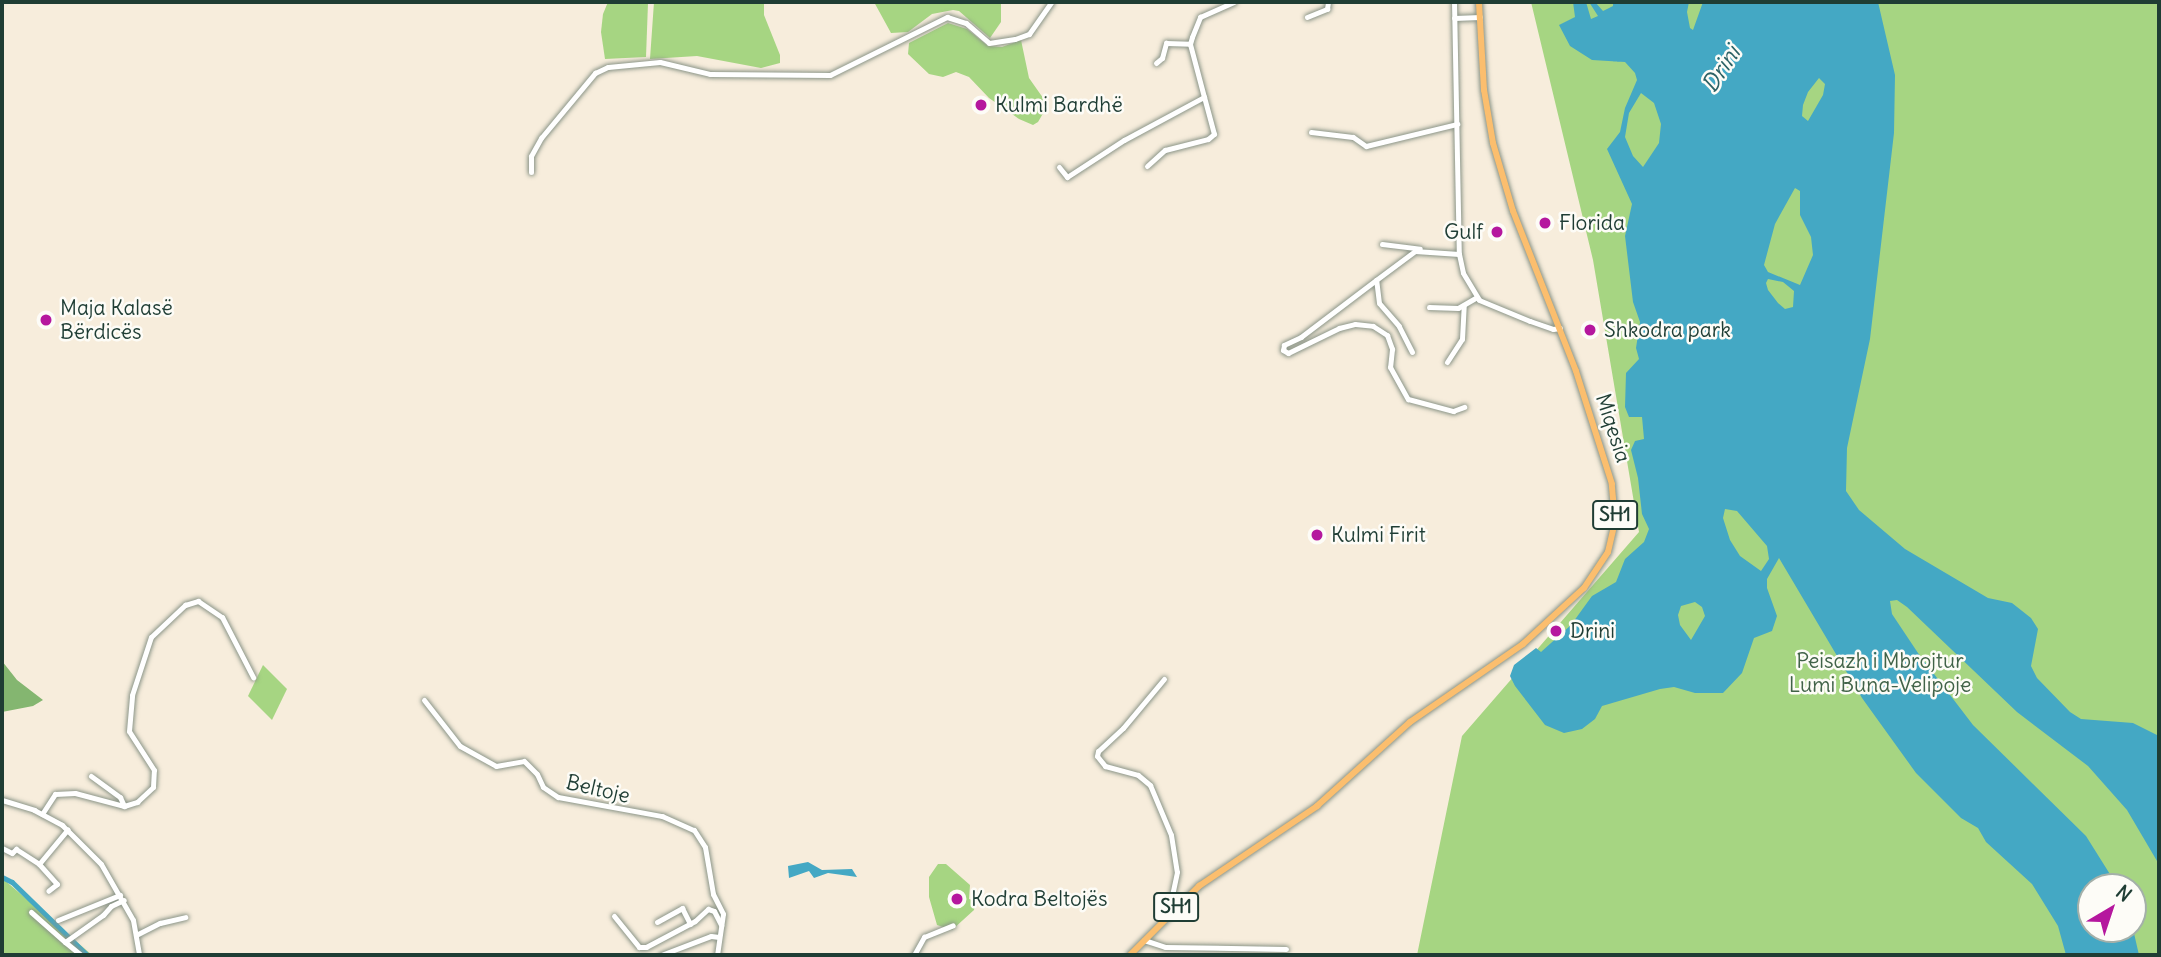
<!DOCTYPE html>
<meta charset="utf-8">
<style>
body{margin:0}
#map{position:relative;width:2161px;height:957px;overflow:hidden;background:#f7eddc;font-family:Delius,sans-serif}
div>[style]{position:absolute}
[style*='--x']{left:calc(var(--x)*1px);top:calc(var(--y)*1px);width:calc(var(--w)*1px);rotate:calc(var(--a)*1deg)}
.green>*{inset:0;background:#a6d582}
.forest>*{inset:0;background:#84b670}
.water>*{inset:0;background:#44a8c4}
.canal>*{height:5px;margin:-2.5px;padding:0 2.5px;transform-origin:2.5px;border-radius:2.5px;background:#44a8c4}
.roads{filter:drop-shadow(0 0 2px #8b9588) drop-shadow(0 0 2px #8b9588)}
.minor>*{height:5px;margin:-2.5px;padding:0 2.5px;transform-origin:2.5px;border-radius:2.5px;background:#fff}
.major>*{height:6px;margin:-3px;padding:0 3px;transform-origin:3px;border-radius:3px;background:#fbbe6e}
.dots>*{width:19px;height:19px;translate:-50% -50%;box-sizing:border-box;border:4px solid #fdfcf7;border-radius:50%}
span{translate:-50% -50%;white-space:nowrap;text-align:center;line-height:1.15;-webkit-text-stroke:5px #fdfcf7;paint-order:stroke}
.shield-label span{padding:2px 5px;background:#fdfcf7;border:2px solid;border-radius:5px;-webkit-text-stroke-width:0}
.shield-label{font-size:19px;color:#1f3d34;font-weight:700}
.poi-label{font-size:21px;color:#1f3d34}
.left{translate:0 -50%;text-align:left}
.right{translate:-100% -50%;text-align:right}
.street-label{font-size:21px;color:#1f3d34}
.park-label{font-size:21px;color:#416348}
.water-label{font-size:23px;color:#2c6266;font-style:italic}
.frame{position:absolute;inset:0;border:4px solid #1f3d34;pointer-events:none}
.north{position:absolute;left:2077px;top:873px;width:70px;height:70px;box-sizing:border-box;background:#fdfcf7;border:2px solid #a4b0a9;border-radius:50%;rotate:39deg;font-size:19px;font-weight:700;line-height:28px;text-align:center;color:#1f3d34}
.north::after{content:'';display:block;margin:auto;width:24px;height:32px;background:#b5179e;clip-path:polygon(50% 0,100% 100%,50% 72%,0 100%)}
</style>
<div id="map">
<div class="green">
<div style="clip-path:polygon(608px 2px,648px 3px,646px 57px,605px 59px,601px 32px,603px 14px)"></div>
<div style="clip-path:polygon(654px 2px,764px 2px,764px 15px,780px 55px,780px 63px,761px 68px,697px 56px,650px 59px)"></div>
<div style="clip-path:polygon(874px 2px,1001px 2px,1001px 22px,990px 38px,959px 11px,953px 10px,932px 14px,908px 32px,891px 33px)"></div>
<div style="clip-path:polygon(evenodd,1531px 2px,2159px 2px,2159px 955px,1417px 955px,1462px 736px,1639px 532px,1593px 260px,1531px 2px,2091px 887px,2133px 887px,2133px 929px,2091px 929px,2091px 887px)"></div>
<div style="clip-path:polygon(948px 23px,967px 29px,988px 46px,1002px 47px,1021px 40px,1029px 78px,1048px 105px,1038px 122px,1033px 125px,1019px 119px,989px 98px,969px 77px,956px 72px,943px 77px,929px 74px,908px 54px,909px 43px)"></div>
<div style="clip-path:polygon(263px 665px,287px 689px,272px 720px,248px 696px)"></div>
<div style="clip-path:polygon(938px 864px,946px 864px,970px 885px,969px 899px,976px 901px,974px 910px,952px 930px,937px 925px,929px 897px,929px 877px)"></div>
<div style="clip-path:polygon(2px 878px,92px 955px,2px 955px)"></div>
</div>
<div class="forest">
<div style="clip-path:polygon(2px 661px,17px 680px,43px 700px,33px 706px,2px 712px)"></div>
</div>
<div class="water">
<div style="clip-path:polygon(evenodd,1573px 2px,1586px 2px,1591px 19px,1598px 16px,1589px 2px,1595px 2px,1603px 11px,1613px 6px,1613px 2px,1689px 2px,1687px 12px,1690px 28px,1693px 30px,1703px 2px,1878px 2px,1895px 75px,1894px 133px,1870px 339px,1847px 448px,1846px 491px,1859px 510px,1905px 549px,1988px 598px,2012px 603px,2031px 618px,2038px 629px,2031px 666px,2037px 678px,2070px 712px,2081px 719px,2133px 723px,2159px 736px,2159px 848px,2157px 861px,2127px 810px,2088px 766px,2017px 712px,1907px 607px,1897px 600px,1890px 601px,1892px 614px,1918px 653px,1973px 725px,2086px 836px,2118px 887px,2091px 887px,2091px 929px,2133px 929px,2139px 955px,2066px 955px,2058px 926px,2032px 884px,1986px 842px,1978px 828px,1961px 818px,1916px 773px,1862px 698px,1779px 558px,1767px 579px,1767px 588px,1777px 616px,1772px 631px,1754px 638px,1742px 673px,1723px 693px,1695px 693px,1674px 687px,1660px 689px,1602px 706px,1595px 719px,1582px 729px,1564px 733px,1545px 725px,1515px 686px,1510px 676px,1514px 665px,1536px 648px,1541px 652px,1571px 625px,1592px 596px,1616px 582px,1625px 559px,1644px 542px,1649px 529px,1642px 514px,1638px 478px,1631px 450px,1635px 441px,1644px 439px,1642px 417px,1629px 417px,1625px 407px,1626px 373px,1639px 359px,1636px 348px,1640px 322px,1633px 302px,1625px 236px,1632px 204px,1607px 149px,1620px 132px,1625px 108px,1637px 80px,1635px 73px,1625px 62px,1592px 60px,1570px 46px,1559px 25px,1575px 17px,1573px 2px,1819px 78px,1825px 84px,1823px 95px,1808px 121px,1802px 116px,1803px 105px,1808px 92px,1819px 78px,1573px 2px,1641px 93px,1654px 103px,1661px 124px,1659px 143px,1643px 167px,1633px 156px,1625px 137px,1629px 113px,1641px 93px,1573px 2px,1795px 188px,1800px 191px,1800px 215px,1811px 237px,1813px 255px,1800px 285px,1768px 272px,1764px 265px,1775px 224px,1795px 188px,1573px 2px,1768px 279px,1783px 282px,1794px 291px,1793px 307px,1785px 309px,1778px 303px,1768px 290px,1766px 283px,1768px 279px,1573px 2px,1725px 509px,1737px 511px,1767px 546px,1769px 559px,1761px 571px,1740px 556px,1730px 540px,1723px 518px,1725px 509px,1573px 2px,1695px 602px,1702px 607px,1705px 616px,1691px 640px,1680px 625px,1678px 615px,1681px 606px,1695px 602px)"></div>
<div style="clip-path:polygon(808px 862px,822px 870px,852px 869px,857px 877px,828px 873px,814px 878px,809px 871px,789px 878px,788px 866px)"></div>
</div>
<div class="canal">
<div style="--x:2;--y:877;--w:11;--a:27"></div>
<div style="--x:12;--y:882;--w:105;--a:44.2"></div>
</div>
<div class="roads">
<div class="minor">
<div style="--x:1454;--y:2;--w:252;--a:88.9"></div>
<div style="--x:1459;--y:254;--w:19;--a:78"></div>
<div style="--x:1463;--y:273;--w:31;--a:59"></div>
<div style="--x:1479;--y:300;--w:55;--a:22.4"></div>
<div style="--x:1530;--y:321;--w:24;--a:19"></div>
<div style="--x:1553;--y:329;--w:7;--a:-8"></div>
<div style="--x:1307;--y:17;--w:22;--a:-22"></div>
<div style="--x:1327;--y:9;--w:7;--a:-82"></div>
<div style="--x:1454;--y:18;--w:26;--a:-2"></div>
<div style="--x:1156;--y:63;--w:8;--a:-40"></div>
<div style="--x:1162;--y:58;--w:16;--a:-75"></div>
<div style="--x:1166;--y:43;--w:24;--a:2"></div>
<div style="--x:1311;--y:132;--w:42;--a:6.8"></div>
<div style="--x:1353;--y:137;--w:16;--a:35"></div>
<div style="--x:1366;--y:146;--w:94;--a:-13.6"></div>
<div style="--x:1147;--y:166;--w:24;--a:-42"></div>
<div style="--x:1165;--y:150;--w:44;--a:-14.3"></div>
<div style="--x:1208;--y:139;--w:8;--a:-40"></div>
<div style="--x:1214;--y:134;--w:38;--a:-105"></div>
<div style="--x:1059;--y:167;--w:13;--a:51"></div>
<div style="--x:1067;--y:177;--w:68;--a:-33"></div>
<div style="--x:1124;--y:140;--w:91;--a:-28.3"></div>
<div style="--x:1204;--y:97;--w:55;--a:-104.8"></div>
<div style="--x:1190;--y:44;--w:7;--a:-74"></div>
<div style="--x:1192;--y:37;--w:22;--a:-68"></div>
<div style="--x:1200;--y:17;--w:37;--a:-24"></div>
<div style="--x:531;--y:172;--w:16;--a:-90"></div>
<div style="--x:531;--y:156;--w:21;--a:-61"></div>
<div style="--x:541;--y:138;--w:85;--a:-50.3"></div>
<div style="--x:595;--y:73;--w:14;--a:-25"></div>
<div style="--x:608;--y:67;--w:52;--a:-5.5"></div>
<div style="--x:660;--y:62;--w:51;--a:13.5"></div>
<div style="--x:710;--y:74;--w:120;--a:0.5"></div>
<div style="--x:830;--y:75;--w:131;--a:-26.4"></div>
<div style="--x:947;--y:17;--w:20;--a:18"></div>
<div style="--x:966;--y:23;--w:30;--a:41"></div>
<div style="--x:989;--y:43;--w:26;--a:-9"></div>
<div style="--x:1015;--y:39;--w:15;--a:-20"></div>
<div style="--x:1029;--y:34;--w:39;--a:-55"></div>
<div style="--x:1382;--y:244;--w:38;--a:7"></div>
<div style="--x:1376;--y:280;--w:94;--a:142.8"></div>
<div style="--x:1301;--y:337;--w:19;--a:155"></div>
<div style="--x:1284;--y:345;--w:5;--a:101"></div>
<div style="--x:1283;--y:350;--w:6;--a:31"></div>
<div style="--x:1288;--y:353;--w:57;--a:-26.1"></div>
<div style="--x:1339;--y:328;--w:16;--a:-14"></div>
<div style="--x:1355;--y:324;--w:18;--a:6"></div>
<div style="--x:1373;--y:326;--w:17;--a:33"></div>
<div style="--x:1387;--y:335;--w:15;--a:70"></div>
<div style="--x:1392;--y:349;--w:18;--a:96"></div>
<div style="--x:1390;--y:367;--w:37;--a:61"></div>
<div style="--x:1408;--y:399;--w:47;--a:14.9"></div>
<div style="--x:1453;--y:411;--w:12;--a:-20"></div>
<div style="--x:1429;--y:307;--w:29;--a:2"></div>
<div style="--x:1458;--y:308;--w:20;--a:-30"></div>
<div style="--x:1412;--y:352;--w:29;--a:-117"></div>
<div style="--x:1399;--y:326;--w:30;--a:-131"></div>
<div style="--x:1379;--y:303;--w:23;--a:-97"></div>
<div style="--x:1376;--y:280;--w:49;--a:-36.6"></div>
<div style="--x:1415;--y:251;--w:44;--a:3.9"></div>
<div style="--x:1447;--y:362;--w:27;--a:-57"></div>
<div style="--x:1462;--y:339;--w:33;--a:-87"></div>
<div style="--x:1164;--y:679;--w:64;--a:129.9"></div>
<div style="--x:1123;--y:728;--w:34;--a:137"></div>
<div style="--x:1098;--y:751;--w:5;--a:101"></div>
<div style="--x:1097;--y:756;--w:13;--a:51"></div>
<div style="--x:1105;--y:766;--w:34;--a:15"></div>
<div style="--x:1138;--y:775;--w:16;--a:40"></div>
<div style="--x:1150;--y:785;--w:54;--a:67.2"></div>
<div style="--x:1171;--y:835;--w:37;--a:81"></div>
<div style="--x:1177;--y:872;--w:29;--a:102"></div>
<div style="--x:1171;--y:900;--w:8;--a:50"></div>
<div style="--x:424;--y:700;--w:58;--a:52"></div>
<div style="--x:460;--y:746;--w:41;--a:29.1"></div>
<div style="--x:496;--y:766;--w:28;--a:-10"></div>
<div style="--x:524;--y:761;--w:18;--a:45"></div>
<div style="--x:537;--y:774;--w:14;--a:65"></div>
<div style="--x:543;--y:787;--w:18;--a:34"></div>
<div style="--x:558;--y:797;--w:106;--a:10.4"></div>
<div style="--x:662;--y:816;--w:35;--a:24"></div>
<div style="--x:694;--y:830;--w:20;--a:57"></div>
<div style="--x:705;--y:847;--w:48;--a:80.3"></div>
<div style="--x:713;--y:894;--w:22;--a:63"></div>
<div style="--x:723;--y:914;--w:41;--a:98.3"></div>
<div style="--x:91;--y:776;--w:36;--a:36"></div>
<div style="--x:120;--y:797;--w:10;--a:66"></div>
<div style="--x:2;--y:800;--w:34;--a:17"></div>
<div style="--x:34;--y:810;--w:32;--a:28"></div>
<div style="--x:62;--y:825;--w:55;--a:45"></div>
<div style="--x:101;--y:864;--w:64;--a:60.3"></div>
<div style="--x:133;--y:920;--w:36;--a:80"></div>
<div style="--x:42;--y:814;--w:24;--a:-57"></div>
<div style="--x:55;--y:794;--w:20;--a:-3"></div>
<div style="--x:75;--y:793;--w:51;--a:14.9"></div>
<div style="--x:124;--y:806;--w:14;--a:-17"></div>
<div style="--x:137;--y:802;--w:22;--a:-43"></div>
<div style="--x:153;--y:787;--w:17;--a:-87"></div>
<div style="--x:154;--y:770;--w:46;--a:-122.7"></div>
<div style="--x:129;--y:731;--w:36;--a:-85"></div>
<div style="--x:132;--y:695;--w:61;--a:-71.9"></div>
<div style="--x:151;--y:637;--w:47;--a:-43.3"></div>
<div style="--x:185;--y:605;--w:14;--a:-17"></div>
<div style="--x:198;--y:601;--w:29;--a:34"></div>
<div style="--x:222;--y:617;--w:68;--a:62.7"></div>
<div style="--x:2;--y:848;--w:11;--a:27"></div>
<div style="--x:12;--y:853;--w:6;--a:-45"></div>
<div style="--x:16;--y:849;--w:27;--a:33"></div>
<div style="--x:39;--y:864;--w:27;--a:48"></div>
<div style="--x:57;--y:884;--w:11;--a:142"></div>
<div style="--x:39;--y:864;--w:45;--a:-50.4"></div>
<div style="--x:31;--y:912;--w:45;--a:41.4"></div>
<div style="--x:65;--y:942;--w:47;--a:-35.4"></div>
<div style="--x:103;--y:915;--w:12;--a:-48"></div>
<div style="--x:111;--y:906;--w:14;--a:-25"></div>
<div style="--x:614;--y:916;--w:40;--a:51"></div>
<div style="--x:639;--y:947;--w:7;--a:0"></div>
<div style="--x:646;--y:947;--w:55;--a:-28"></div>
<div style="--x:695;--y:921;--w:18;--a:-43"></div>
<div style="--x:708;--y:909;--w:6;--a:18"></div>
<div style="--x:714;--y:911;--w:16;--a:63"></div>
<div style="--x:58;--y:920;--w:67;--a:-22"></div>
<div style="--x:657;--y:922;--w:29;--a:-29"></div>
<div style="--x:682;--y:908;--w:18;--a:63"></div>
<div style="--x:136;--y:935;--w:27;--a:-27"></div>
<div style="--x:160;--y:923;--w:26;--a:-13"></div>
<div style="--x:1144;--y:940;--w:22;--a:18"></div>
<div style="--x:1165;--y:947;--w:121;--a:0.9"></div>
<div style="--x:65;--y:942;--w:21;--a:39"></div>
<div style="--x:661;--y:955;--w:53;--a:-20.8"></div>
<div style="--x:711;--y:936;--w:8;--a:7"></div>
<div style="--x:914;--y:955;--w:21;--a:-61"></div>
<div style="--x:924;--y:937;--w:31;--a:-22"></div>
</div>
<div class="major">
<div style="--x:1130;--y:955;--w:98;--a:-45"></div>
<div style="--x:1199;--y:886;--w:143;--a:-34.1"></div>
<div style="--x:1317;--y:806;--w:125;--a:-42.1"></div>
<div style="--x:1410;--y:722;--w:137;--a:-34.6"></div>
<div style="--x:1523;--y:644;--w:83;--a:-42.6"></div>
<div style="--x:1584;--y:588;--w:43;--a:-56.3"></div>
<div style="--x:1608;--y:552;--w:32;--a:-77"></div>
<div style="--x:1615;--y:521;--w:37;--a:-95"></div>
<div style="--x:1612;--y:484;--w:119;--a:-107.7"></div>
<div style="--x:1576;--y:371;--w:172;--a:-111.5"></div>
<div style="--x:1513;--y:211;--w:71;--a:-106.4"></div>
<div style="--x:1493;--y:143;--w:54;--a:-99.6"></div>
<div style="--x:1484;--y:90;--w:88;--a:-93.3"></div>
</div>
</div>
<div class="dots">
<div style="left:981px;top:105px;background:#b5179e"></div>
<div style="left:1545px;top:223px;background:#b5179e"></div>
<div style="left:1497px;top:232px;background:#b5179e"></div>
<div style="left:46px;top:320px;background:#b5179e"></div>
<div style="left:1590px;top:330px;background:#b5179e"></div>
<div style="left:1317px;top:535px;background:#b5179e"></div>
<div style="left:1556px;top:631px;background:#b5179e"></div>
<div style="left:957px;top:899px;background:#b5179e"></div>
</div>
<div class="shield-label">
<span style="left:1615px;top:515px">SH1</span>
<span style="left:1176px;top:907px">SH1</span>
</div>
<div class="poi-label">
<span class="left" style="left:995px;top:105px">Kulmi Bardhë</span>
<span class="left" style="left:1559px;top:223px">Florida</span>
<span class="right" style="left:1483px;top:232px">Gulf</span>
<span class="left" style="left:60px;top:320px">Maja Kalasë<br>Bërdicës</span>
<span class="left" style="left:1604px;top:330px">Shkodra park</span>
<span class="left" style="left:1331px;top:535px">Kulmi Firit</span>
<span class="left" style="left:1570px;top:631px">Drini</span>
<span class="left" style="left:971px;top:899px">Kodra Beltojës</span>
</div>
<div class="street-label">
<span style="left:1613px;top:428px;rotate:72deg">Miqesia</span>
<span style="left:598px;top:789px;rotate:13deg">Beltoje</span>
</div>
<div class="park-label">
<span style="left:1880px;top:673px">Peisazh i Mbrojtur<br>Lumi Buna-Velipoje</span>
</div>
<div class="water-label">
<span style="left:1721px;top:69px;rotate:-57deg">Drini</span>
</div>
<div class="frame"></div>
<div class="north">N</div>
</div>
